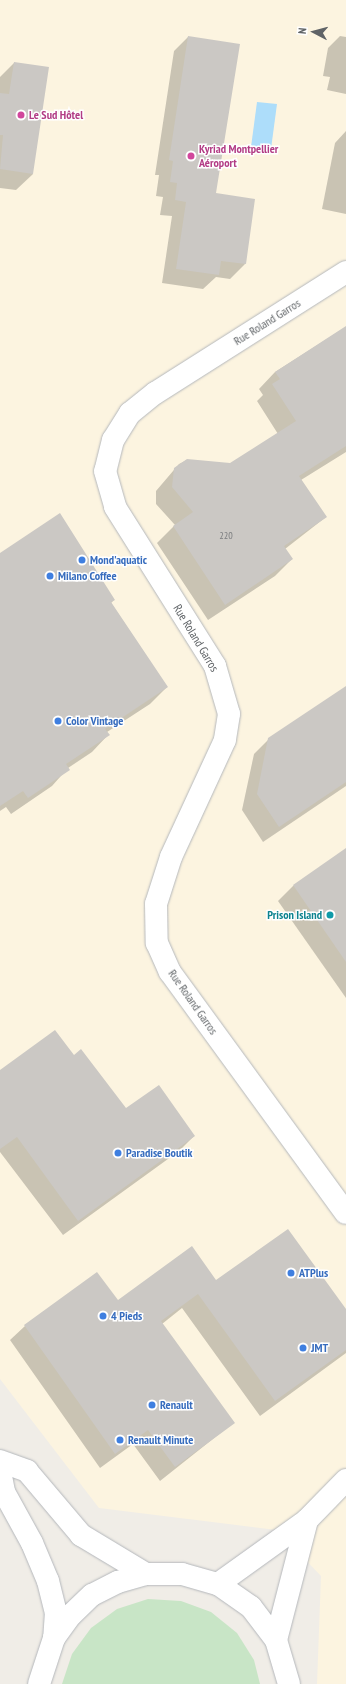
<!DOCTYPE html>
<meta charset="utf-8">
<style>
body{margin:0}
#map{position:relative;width:346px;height:1684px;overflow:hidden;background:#f0ede7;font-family:"PT Sans Narrow",sans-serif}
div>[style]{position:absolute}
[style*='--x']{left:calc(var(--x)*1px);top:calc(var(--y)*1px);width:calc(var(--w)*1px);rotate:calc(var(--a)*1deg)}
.commercial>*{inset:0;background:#fcf4e0}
.green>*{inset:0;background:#c8e5c6}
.water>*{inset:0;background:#adddfa}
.shadow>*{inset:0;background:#0003}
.building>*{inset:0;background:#cbc8c4}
.roads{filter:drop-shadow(0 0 1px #b4b7bb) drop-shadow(0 0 1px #b4b7bb)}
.minor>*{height:22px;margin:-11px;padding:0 11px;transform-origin:11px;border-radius:11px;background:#fff}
.secondary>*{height:22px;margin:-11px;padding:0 11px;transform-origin:11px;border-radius:11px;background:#fff}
.dots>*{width:11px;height:11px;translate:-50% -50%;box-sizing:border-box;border:2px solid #fff;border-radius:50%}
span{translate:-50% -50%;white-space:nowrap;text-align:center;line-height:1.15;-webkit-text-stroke:3px #fff;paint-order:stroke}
.number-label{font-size:10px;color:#7a7c7e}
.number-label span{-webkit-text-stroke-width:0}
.hotel-label{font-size:12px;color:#b23c85;font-weight:700}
.left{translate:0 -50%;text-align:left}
.street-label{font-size:12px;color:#5f6366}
.shop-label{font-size:12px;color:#366cbe;font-weight:700}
.culture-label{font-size:12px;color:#0d838f;font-weight:700}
.right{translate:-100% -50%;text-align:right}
.north{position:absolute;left:294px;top:12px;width:40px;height:40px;-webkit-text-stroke:3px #fff;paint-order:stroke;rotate:276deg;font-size:11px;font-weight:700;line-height:16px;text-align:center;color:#5f6366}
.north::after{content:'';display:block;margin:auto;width:14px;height:18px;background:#5f6366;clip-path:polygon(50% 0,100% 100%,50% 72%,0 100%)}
</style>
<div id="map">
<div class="commercial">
<div style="clip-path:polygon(0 0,346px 0,346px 1684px,317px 1684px,321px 1576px,277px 1530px,99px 1508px,0 1379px)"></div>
</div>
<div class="green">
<div style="clip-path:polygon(148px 1599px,181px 1601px,211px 1612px,237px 1633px,254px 1660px,260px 1684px,62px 1684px,72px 1654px,91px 1628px,117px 1609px)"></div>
</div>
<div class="water">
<div style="clip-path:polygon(257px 102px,277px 104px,271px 149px,251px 147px)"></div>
</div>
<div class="shadow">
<div style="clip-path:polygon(340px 36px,346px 37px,346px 94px,327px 90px,330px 77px,323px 76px,328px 48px)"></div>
<div style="clip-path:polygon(188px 37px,215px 194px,254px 200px,245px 264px,230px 279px,216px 277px,203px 289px,162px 283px,172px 216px,160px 215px,163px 197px,156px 196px,159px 175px,155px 175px,174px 51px)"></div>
<div style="clip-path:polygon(14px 63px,33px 174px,16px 190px,0 188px,0 77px)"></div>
<div style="clip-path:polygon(346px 131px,346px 214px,322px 209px,335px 143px)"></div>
<div style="clip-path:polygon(346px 327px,346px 452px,301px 480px,326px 517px,285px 549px,292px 559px,275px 576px,208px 620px,157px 543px,175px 525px,156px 504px,156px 491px,179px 464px,187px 460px,230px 464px,278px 434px,257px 401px,263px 395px,259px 389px,275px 372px)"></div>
<div style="clip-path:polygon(0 554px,114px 600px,111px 603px,167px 687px,150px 704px,107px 732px,108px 735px,92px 752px,68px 768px,52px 786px,11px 814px,6px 807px,0 811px)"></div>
<div style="clip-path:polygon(346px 687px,346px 786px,263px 842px,242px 810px,254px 754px,269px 739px)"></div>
<div style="clip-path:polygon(346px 850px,346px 998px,278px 901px,293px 886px)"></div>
<div style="clip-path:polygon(74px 1056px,126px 1109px,194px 1136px,179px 1151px,63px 1235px,0 1152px,0 1071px)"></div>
<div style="clip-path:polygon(216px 1282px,346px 1310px,346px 1353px,260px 1416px,182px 1308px,162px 1324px,233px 1423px,160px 1481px,133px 1444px,100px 1468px,10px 1340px,25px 1326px,117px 1301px)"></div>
</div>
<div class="building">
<div style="clip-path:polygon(188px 36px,240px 44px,216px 193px,255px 199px,246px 264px,221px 261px,219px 275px,176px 269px,186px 202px,175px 200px,177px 183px,170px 182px,173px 161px,169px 160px)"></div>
<div style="clip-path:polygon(14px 62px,49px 67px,33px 174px,0 169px,3px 135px,0 135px,0 93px,9px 94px)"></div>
<div style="clip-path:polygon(346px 326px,346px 446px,299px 476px,327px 517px,284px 546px,293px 559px,225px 605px,173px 526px,193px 512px,172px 487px,174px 468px,187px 459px,230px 463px,296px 421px,272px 384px,280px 379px,275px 372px)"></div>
<div style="clip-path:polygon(60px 513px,115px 600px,111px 602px,168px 687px,105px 729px,110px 735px,66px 764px,70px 770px,28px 798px,23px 791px,0 806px,0 553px)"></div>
<div style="clip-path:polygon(346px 686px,346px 782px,279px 827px,257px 794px,268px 738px)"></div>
<div style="clip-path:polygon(346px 848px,346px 962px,293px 885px)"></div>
<div style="clip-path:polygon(55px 1030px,74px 1055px,81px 1049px,126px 1108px,159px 1085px,195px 1136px,78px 1221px,17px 1137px,0 1149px,0 1070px)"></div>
<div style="clip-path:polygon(288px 1229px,346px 1309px,346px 1350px,275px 1401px,198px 1294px,161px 1321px,235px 1423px,175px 1467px,148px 1430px,115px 1454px,24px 1325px,97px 1272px,118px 1300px,192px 1246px,216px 1280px)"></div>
</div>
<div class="roads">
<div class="minor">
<div style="--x:346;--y:272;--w:226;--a:147.6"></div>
<div style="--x:155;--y:393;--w:32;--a:141"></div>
<div style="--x:130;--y:413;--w:32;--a:122"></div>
<div style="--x:113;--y:440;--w:32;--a:104"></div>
<div style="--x:105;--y:471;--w:37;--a:74"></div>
<div style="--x:115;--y:507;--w:188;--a:57.8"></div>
<div style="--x:215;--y:666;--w:50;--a:73.7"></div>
<div style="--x:229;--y:714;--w:26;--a:99"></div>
<div style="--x:225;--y:740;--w:129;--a:114.8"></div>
<div style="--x:171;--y:857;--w:49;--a:107.7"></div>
<div style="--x:156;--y:904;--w:39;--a:89"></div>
<div style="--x:157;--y:943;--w:32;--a:66"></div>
<div style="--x:170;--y:972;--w:298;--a:53.9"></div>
<div style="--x:218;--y:1584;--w:110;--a:-35.7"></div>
<div style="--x:307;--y:1520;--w:56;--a:-45.7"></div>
<div style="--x:276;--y:1640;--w:124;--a:-75.5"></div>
</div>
<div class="secondary">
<div style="--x:0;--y:1461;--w:29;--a:20"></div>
<div style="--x:27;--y:1471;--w:84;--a:49.8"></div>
<div style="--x:81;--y:1535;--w:76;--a:31"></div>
<div style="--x:0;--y:1471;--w:21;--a:79"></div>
<div style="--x:4;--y:1492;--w:58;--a:61.2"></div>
<div style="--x:32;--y:1543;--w:41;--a:67.2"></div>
<div style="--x:48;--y:1581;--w:32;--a:76"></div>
<div style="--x:56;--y:1612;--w:26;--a:94"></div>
<div style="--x:39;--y:1684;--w:48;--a:-71.9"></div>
<div style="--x:54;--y:1638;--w:29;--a:-54"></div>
<div style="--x:71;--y:1615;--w:29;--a:-44"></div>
<div style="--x:92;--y:1595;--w:29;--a:-27"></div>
<div style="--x:118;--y:1582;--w:29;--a:-16"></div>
<div style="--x:146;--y:1574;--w:36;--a:0"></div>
<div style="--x:182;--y:1574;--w:37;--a:16"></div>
<div style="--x:218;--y:1584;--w:40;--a:34.9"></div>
<div style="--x:251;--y:1607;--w:41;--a:52.9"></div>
<div style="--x:276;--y:1640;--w:46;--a:73.5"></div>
</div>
</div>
<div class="dots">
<div style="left:21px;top:115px;background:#d1479c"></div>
<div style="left:191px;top:156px;background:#d1479c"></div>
<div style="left:82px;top:560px;background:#3f7fe0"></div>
<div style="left:50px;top:576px;background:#3f7fe0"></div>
<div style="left:58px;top:721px;background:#3f7fe0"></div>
<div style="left:330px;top:915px;background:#0f9aa8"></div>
<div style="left:118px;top:1153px;background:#3f7fe0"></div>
<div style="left:291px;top:1273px;background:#3f7fe0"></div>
<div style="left:103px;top:1316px;background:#3f7fe0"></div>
<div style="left:303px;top:1348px;background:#3f7fe0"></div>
<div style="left:152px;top:1405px;background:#3f7fe0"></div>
<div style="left:120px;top:1440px;background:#3f7fe0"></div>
</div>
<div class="number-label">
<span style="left:226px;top:536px">220</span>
</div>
<div class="hotel-label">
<span class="left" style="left:29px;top:115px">Le Sud Hôtel</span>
<span class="left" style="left:199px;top:156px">Kyriad Montpellier<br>Aéroport</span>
</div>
<div class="street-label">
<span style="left:267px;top:322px;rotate:-32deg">Rue Roland Garros</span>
<span style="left:196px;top:638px;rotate:59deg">Rue Roland Garros</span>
<span style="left:193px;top:1002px;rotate:55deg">Rue Roland Garros</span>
</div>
<div class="shop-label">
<span class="left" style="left:90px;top:560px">Mond'aquatic</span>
<span class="left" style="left:58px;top:576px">Milano Coffee</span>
<span class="left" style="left:66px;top:721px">Color Vintage</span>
<span class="left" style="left:126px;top:1153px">Paradise Boutik</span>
<span class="left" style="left:299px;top:1273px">ATPlus</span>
<span class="left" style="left:111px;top:1316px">4 Pieds</span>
<span class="left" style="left:311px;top:1348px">JMT</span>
<span class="left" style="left:160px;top:1405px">Renault</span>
<span class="left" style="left:128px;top:1440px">Renault Minute</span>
</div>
<div class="culture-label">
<span class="right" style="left:322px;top:915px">Prison Island</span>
</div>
<div class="north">N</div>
</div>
